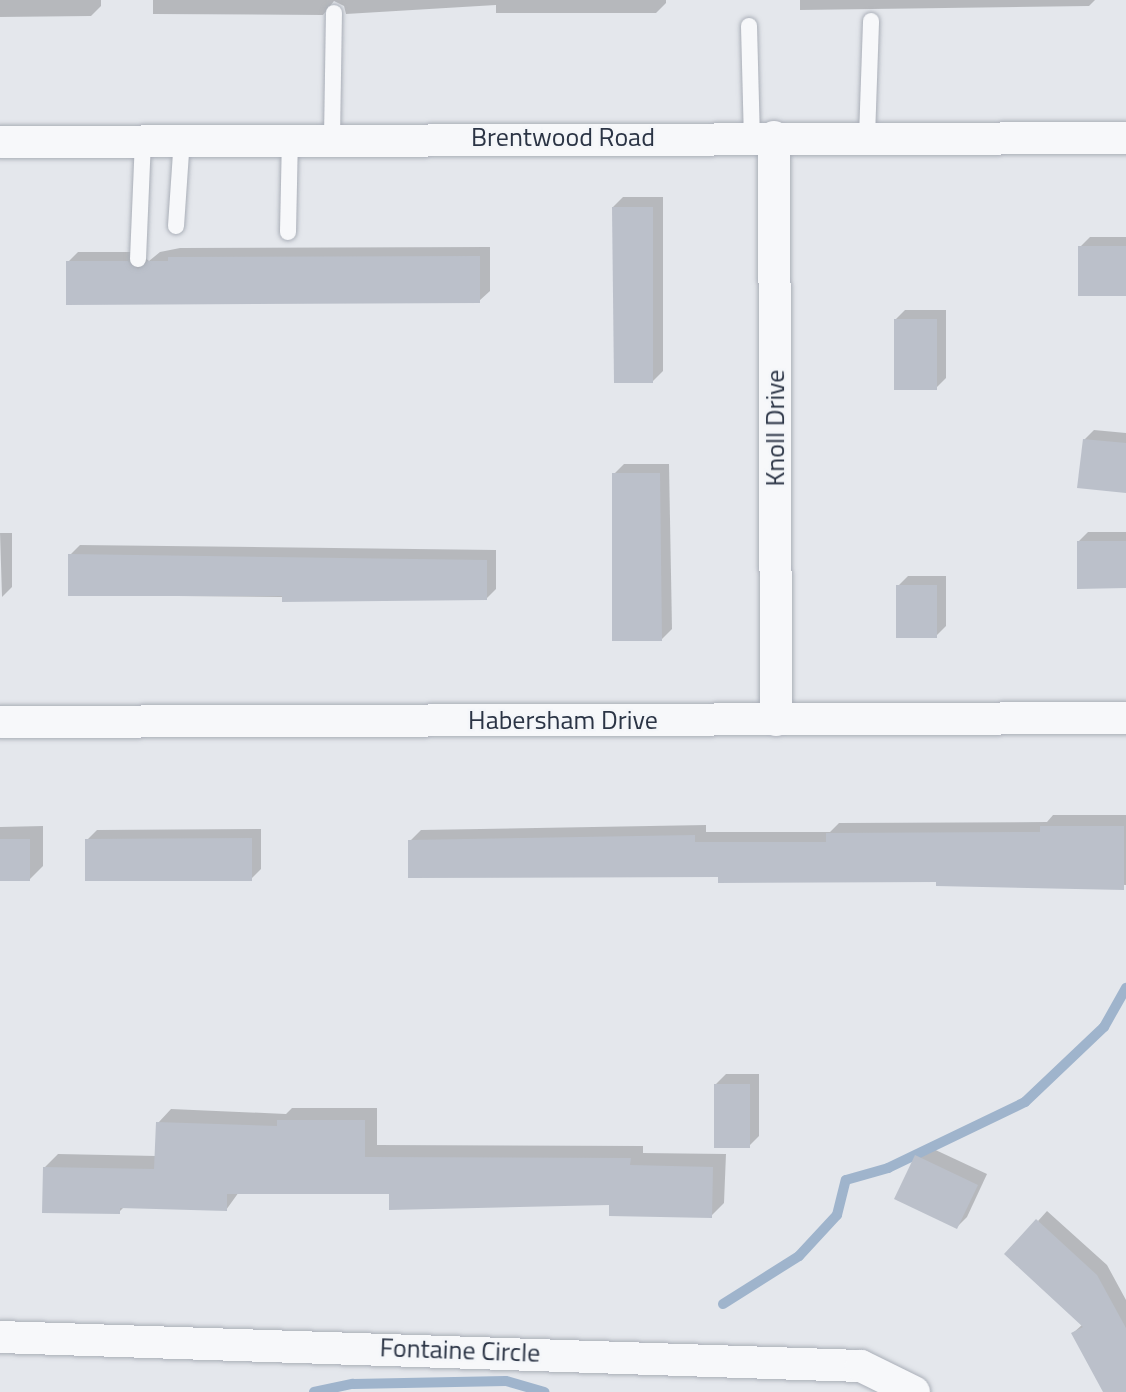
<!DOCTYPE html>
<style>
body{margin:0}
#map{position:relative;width:1126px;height:1392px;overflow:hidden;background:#e4e7ec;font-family:"Titillium Web",sans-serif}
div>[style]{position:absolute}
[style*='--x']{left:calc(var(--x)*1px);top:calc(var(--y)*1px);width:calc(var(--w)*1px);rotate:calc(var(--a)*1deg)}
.shadow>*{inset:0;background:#0003}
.stream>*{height:10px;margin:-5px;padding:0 5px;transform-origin:5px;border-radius:5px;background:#9fb4cc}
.building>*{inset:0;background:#bbc0ca}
.roads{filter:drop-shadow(0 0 2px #a9aeb7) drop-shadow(0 0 2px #a9aeb7)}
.lane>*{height:16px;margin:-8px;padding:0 8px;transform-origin:8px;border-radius:8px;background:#f7f8fa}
.street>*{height:32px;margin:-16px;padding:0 16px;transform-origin:16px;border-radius:16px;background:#f7f8fa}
span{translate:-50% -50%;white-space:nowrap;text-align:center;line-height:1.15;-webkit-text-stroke:5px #f4f6f9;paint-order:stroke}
.street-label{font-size:26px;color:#2b3445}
</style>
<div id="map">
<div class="shadow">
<div style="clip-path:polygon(0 0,101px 0,101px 6px,91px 16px,0 17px)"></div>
<div style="clip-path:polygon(153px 0,666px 0,666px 3px,656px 13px,496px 13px,496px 5px,346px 14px,344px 6px,334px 1px,323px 15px,153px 14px)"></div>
<div style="clip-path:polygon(800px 0,1095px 0,1089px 6px,800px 10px)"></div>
<div style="clip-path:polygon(623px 197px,663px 197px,663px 371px,653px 381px,613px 207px)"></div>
<div style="clip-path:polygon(1090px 237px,1126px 237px,1126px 295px,1080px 247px)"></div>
<div style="clip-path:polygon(490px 247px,490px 291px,479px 301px,68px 304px,68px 262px,78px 252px,138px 252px,149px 261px,160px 252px,180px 248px)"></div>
<div style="clip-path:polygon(905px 310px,946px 310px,946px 378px,936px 388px,895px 320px)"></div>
<div style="clip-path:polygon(1094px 430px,1126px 433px,1126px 491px,1084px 440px)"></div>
<div style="clip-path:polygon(624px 464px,669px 464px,672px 629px,662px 639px,614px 474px)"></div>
<div style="clip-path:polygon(1088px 532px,1126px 532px,1126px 587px,1078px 542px)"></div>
<div style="clip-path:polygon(0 533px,12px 533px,12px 587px,2px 597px)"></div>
<div style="clip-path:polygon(80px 545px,496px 550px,496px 589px,486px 599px,70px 595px,70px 555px)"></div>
<div style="clip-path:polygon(908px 576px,946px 576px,946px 626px,936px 636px,898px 586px)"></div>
<div style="clip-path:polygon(1053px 815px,1126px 815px,1126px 885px,720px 876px,410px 841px,421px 830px,706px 825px,706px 832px,830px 832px,839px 823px,1047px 822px)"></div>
<div style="clip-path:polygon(43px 826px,43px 866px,30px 879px,0 880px,0 827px)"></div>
<div style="clip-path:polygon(261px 829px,261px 869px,251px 879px,87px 840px,97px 830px)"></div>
<div style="clip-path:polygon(726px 1074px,759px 1074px,759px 1136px,749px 1146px,716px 1084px)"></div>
<div style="clip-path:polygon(292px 1108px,377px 1108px,377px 1145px,643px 1146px,643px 1153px,726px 1154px,724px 1203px,711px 1216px,611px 1203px,390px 1192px,239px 1192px,226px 1210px,125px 1206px,119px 1212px,45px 1167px,58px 1154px,157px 1156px,158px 1123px,171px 1109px,286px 1114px)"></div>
<div style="clip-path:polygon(927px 1146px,987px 1174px,967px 1217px,957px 1227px,896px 1198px,917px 1156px)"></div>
<div style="clip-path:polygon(1047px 1211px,1107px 1265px,1126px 1300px,1126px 1392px,1105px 1392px,1073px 1333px,1083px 1324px,1038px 1221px)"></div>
</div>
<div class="stream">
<div style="--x:723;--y:1304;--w:90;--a:-32.3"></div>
<div style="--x:799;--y:1256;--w:56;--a:-47.2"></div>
<div style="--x:837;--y:1215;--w:36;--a:-76"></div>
<div style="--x:846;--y:1180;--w:44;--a:-15.9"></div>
<div style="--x:888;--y:1168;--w:152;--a:-25.7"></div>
<div style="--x:1025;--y:1102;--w:109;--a:-43.5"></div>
<div style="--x:1104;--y:1027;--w:45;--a:-60.6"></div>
<div style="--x:314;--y:1392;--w:40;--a:-12"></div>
<div style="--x:353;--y:1384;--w:153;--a:-1.1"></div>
<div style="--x:506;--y:1381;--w:40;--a:16"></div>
</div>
<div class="building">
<div style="clip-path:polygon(612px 207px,653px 207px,653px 383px,614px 383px)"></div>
<div style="clip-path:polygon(1078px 246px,1126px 246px,1126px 296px,1078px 296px)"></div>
<div style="clip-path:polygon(480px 256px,480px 303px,66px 305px,66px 261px,128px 261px,138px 269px,148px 261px,168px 261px,168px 257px)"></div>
<div style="clip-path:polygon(894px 319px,937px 319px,937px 390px,894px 390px)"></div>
<div style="clip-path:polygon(1083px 439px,1126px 443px,1126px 493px,1077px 488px)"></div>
<div style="clip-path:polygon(612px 473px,660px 473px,662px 641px,612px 641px)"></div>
<div style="clip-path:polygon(1077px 541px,1126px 541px,1126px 588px,1077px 589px)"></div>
<div style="clip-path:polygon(68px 554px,487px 560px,487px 600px,282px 602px,282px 596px,68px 596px)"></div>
<div style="clip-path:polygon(896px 585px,937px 585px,937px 638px,896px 638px)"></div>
<div style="clip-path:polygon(1040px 826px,1124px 826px,1124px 890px,936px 886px,936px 882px,718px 883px,718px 877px,408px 878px,408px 840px,695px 835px,695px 842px,826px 842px,826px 833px,1040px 832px)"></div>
<div style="clip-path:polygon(252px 838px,252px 881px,85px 881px,85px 839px)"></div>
<div style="clip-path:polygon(0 839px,30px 839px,30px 881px,0 881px)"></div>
<div style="clip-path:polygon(714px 1084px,750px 1084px,750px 1148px,714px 1148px)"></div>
<div style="clip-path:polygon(277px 1120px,365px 1120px,365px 1157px,631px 1158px,630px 1165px,713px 1167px,712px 1218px,609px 1216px,609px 1205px,389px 1210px,389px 1194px,227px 1194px,227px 1211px,120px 1208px,120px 1214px,42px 1213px,43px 1167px,154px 1169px,156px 1122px,277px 1126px)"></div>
<div style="clip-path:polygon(915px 1155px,978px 1185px,957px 1229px,894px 1199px)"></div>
<div style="clip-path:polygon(1036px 1219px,1097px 1275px,1126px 1328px,1126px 1392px,1103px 1392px,1071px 1333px,1083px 1327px,1004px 1254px)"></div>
</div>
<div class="roads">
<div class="lane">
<div style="--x:749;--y:26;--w:111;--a:88.5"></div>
<div style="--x:867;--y:137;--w:116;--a:-88"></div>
<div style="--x:332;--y:138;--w:125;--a:-89.1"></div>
<div style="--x:176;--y:226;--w:87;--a:-86.1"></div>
<div style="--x:288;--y:232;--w:94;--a:-88.8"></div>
<div style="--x:138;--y:259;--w:119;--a:-87.6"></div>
</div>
<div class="street">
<div style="--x:774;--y:137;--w:583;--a:89.8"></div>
<div style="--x:0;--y:142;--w:1126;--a:-0.2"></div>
<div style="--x:0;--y:722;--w:1126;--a:-0.2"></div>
<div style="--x:0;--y:1337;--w:861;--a:1.93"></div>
<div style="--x:861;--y:1366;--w:59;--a:26.1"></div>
</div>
</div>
<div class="street-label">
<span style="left:563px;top:137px">Brentwood Road</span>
<span style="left:775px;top:428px;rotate:-90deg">Knoll Drive</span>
<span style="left:563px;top:720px">Habersham Drive</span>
<span style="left:460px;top:1350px;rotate:2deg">Fontaine Circle</span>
</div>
</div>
